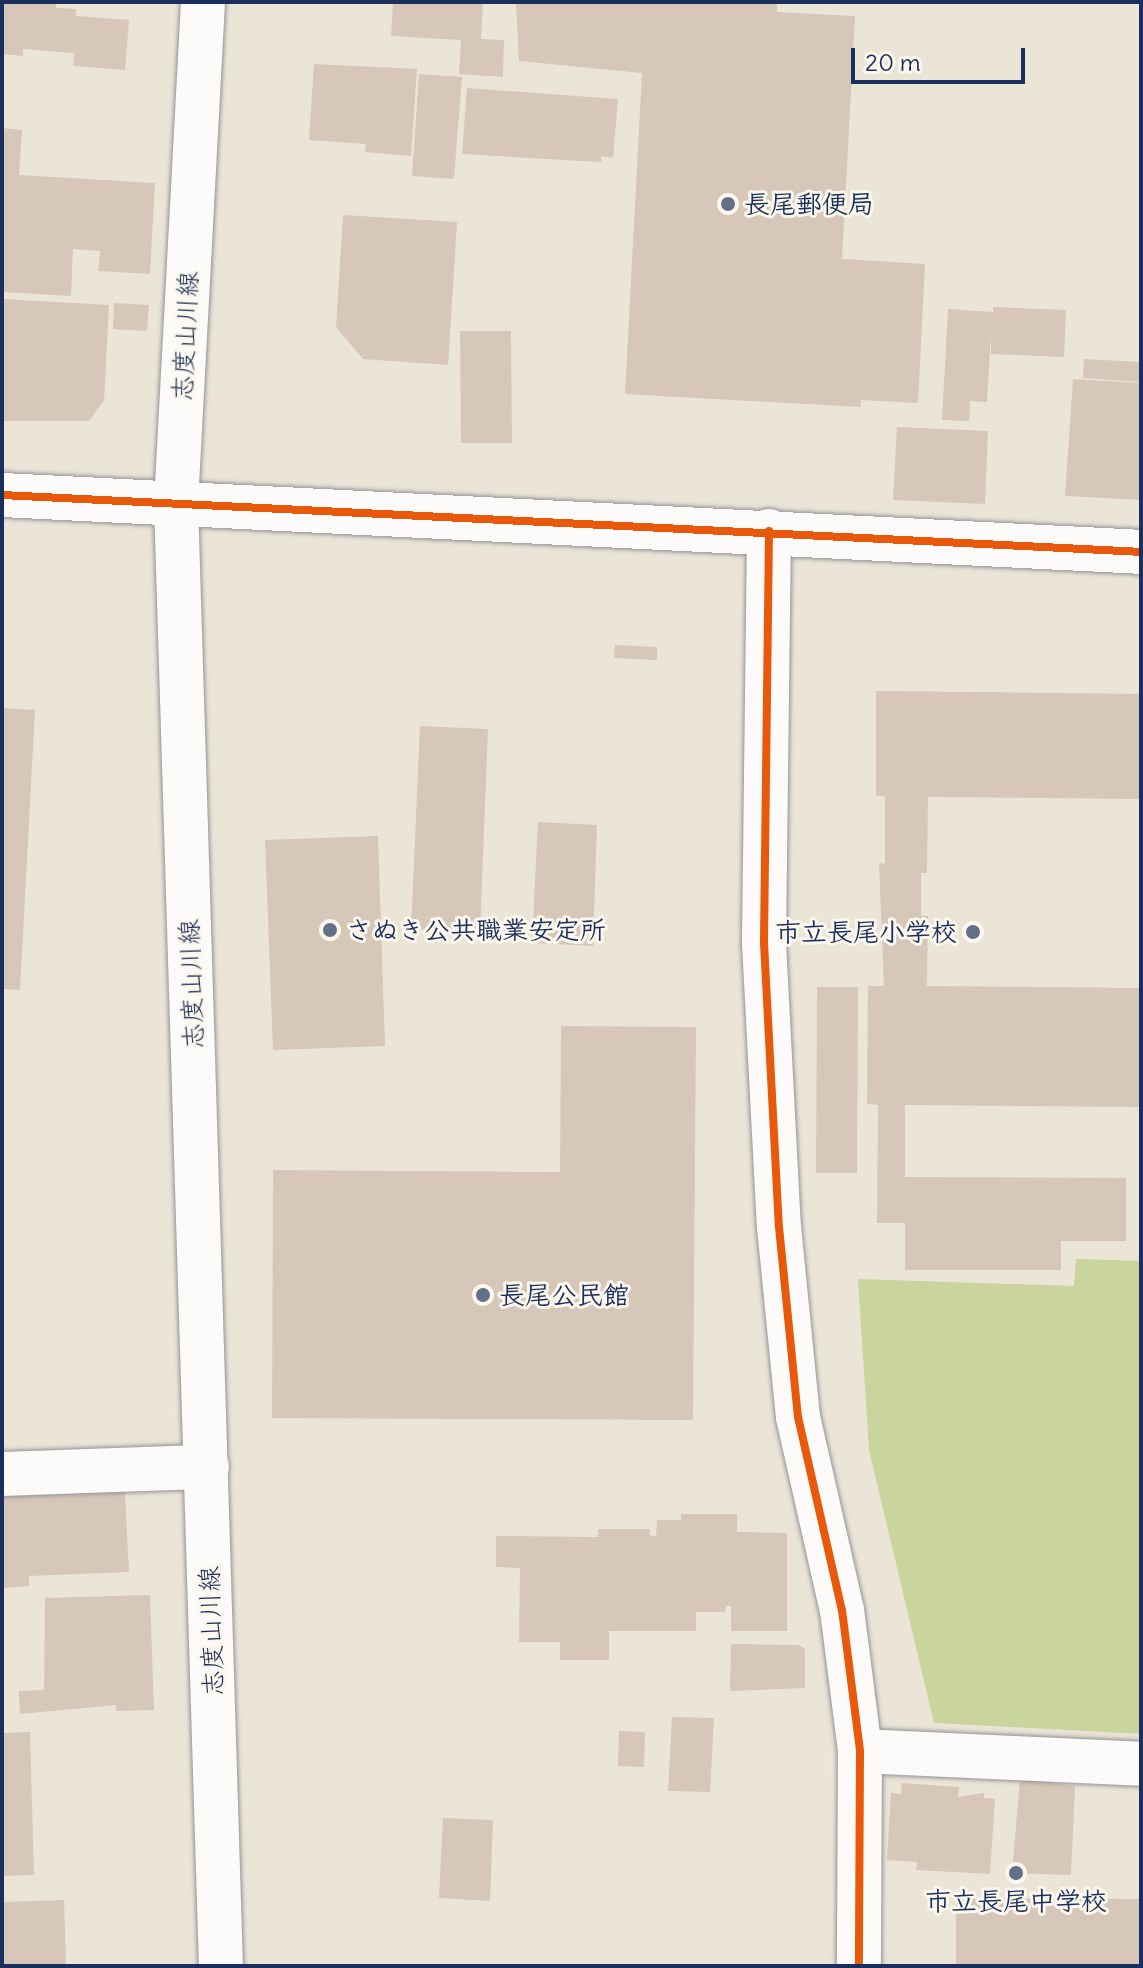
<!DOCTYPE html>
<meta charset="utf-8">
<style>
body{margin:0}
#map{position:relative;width:1143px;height:1968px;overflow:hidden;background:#ebe5d8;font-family:Delius,"Klee One",sans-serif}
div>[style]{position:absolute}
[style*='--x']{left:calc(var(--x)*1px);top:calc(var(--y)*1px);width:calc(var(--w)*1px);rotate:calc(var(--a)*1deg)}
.green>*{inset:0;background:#cad49d}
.building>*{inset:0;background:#d6c7b9}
.roads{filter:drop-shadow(0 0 2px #949495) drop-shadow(0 0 2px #949495)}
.street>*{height:44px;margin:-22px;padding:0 22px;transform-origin:22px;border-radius:22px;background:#fcfbf9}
.secondary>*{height:44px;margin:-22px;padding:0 22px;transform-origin:22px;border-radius:22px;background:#fcfbf9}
.primary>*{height:44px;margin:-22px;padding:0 22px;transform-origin:22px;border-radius:22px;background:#fcfbf9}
.cycleway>*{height:8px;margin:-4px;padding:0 4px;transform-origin:4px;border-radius:4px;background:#e8590c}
.dots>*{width:22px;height:22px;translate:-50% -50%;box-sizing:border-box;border:4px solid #fbf7ec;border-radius:50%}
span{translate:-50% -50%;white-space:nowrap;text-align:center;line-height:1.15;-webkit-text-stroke:6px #fbf7ec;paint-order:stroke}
.poi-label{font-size:26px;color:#1b2f5e;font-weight:700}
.left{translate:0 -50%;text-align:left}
.right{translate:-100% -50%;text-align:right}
.street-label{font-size:26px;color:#1b2f5e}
.frame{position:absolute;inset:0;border:4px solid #1b2f5e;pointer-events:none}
.scale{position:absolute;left:851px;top:48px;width:174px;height:36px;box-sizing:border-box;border:4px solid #1b2f5e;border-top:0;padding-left:10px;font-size:24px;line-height:28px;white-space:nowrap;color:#1b2f5e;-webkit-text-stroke:6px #fbf7ec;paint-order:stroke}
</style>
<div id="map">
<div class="green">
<div style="clip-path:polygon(1076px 1259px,1141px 1261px,1141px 1734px,934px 1723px,869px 1450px,858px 1279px,1074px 1286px)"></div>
</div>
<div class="building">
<div style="clip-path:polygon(2px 2px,56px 2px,56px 8px,76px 9px,76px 16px,129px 20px,125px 70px,73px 66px,74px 53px,23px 49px,23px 56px,2px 54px)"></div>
<div style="clip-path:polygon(393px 2px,483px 2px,481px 39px,504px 40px,503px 77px,459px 74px,461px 40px,391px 36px)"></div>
<div style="clip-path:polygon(516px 2px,777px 2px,777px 12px,855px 16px,842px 259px,925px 264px,918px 403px,861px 400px,861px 407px,625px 394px,642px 73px,519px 61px)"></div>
<div style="clip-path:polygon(314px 64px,417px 69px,411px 156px,365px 152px,366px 144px,309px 140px)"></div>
<div style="clip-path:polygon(419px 74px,462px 77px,454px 179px,412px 176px)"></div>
<div style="clip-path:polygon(467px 88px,618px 99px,613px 158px,601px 156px,601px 162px,462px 154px)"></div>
<div style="clip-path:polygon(2px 128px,22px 130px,19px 175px,155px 183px,150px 274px,98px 271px,100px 251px,73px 249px,71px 296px,2px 292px)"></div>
<div style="clip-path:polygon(343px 215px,457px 222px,448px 365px,363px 359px,336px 327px)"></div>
<div style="clip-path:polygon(2px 299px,109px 305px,104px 400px,89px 421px,2px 421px)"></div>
<div style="clip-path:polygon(114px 303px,149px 305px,147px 331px,113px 329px)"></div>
<div style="clip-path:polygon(993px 307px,1066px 310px,1064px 357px,991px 354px,991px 332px,987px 402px,970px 401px,969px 421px,942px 420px,948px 309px,993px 312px)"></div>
<div style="clip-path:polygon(460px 331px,511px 331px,512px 443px,461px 443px)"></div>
<div style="clip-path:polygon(1084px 359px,1141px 362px,1141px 382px,1083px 378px)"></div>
<div style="clip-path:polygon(1073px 379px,1141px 383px,1141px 500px,1065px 496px)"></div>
<div style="clip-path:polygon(897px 427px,988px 431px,985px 504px,893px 500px)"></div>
<div style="clip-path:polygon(615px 645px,657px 647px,657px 660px,614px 658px)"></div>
<div style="clip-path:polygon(876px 691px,1141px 694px,1141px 799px,928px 797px,927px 873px,921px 873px,921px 916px,928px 916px,927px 986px,1141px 988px,1141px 1107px,905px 1105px,905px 1177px,1126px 1178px,1126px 1241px,1061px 1241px,1061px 1270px,905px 1270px,905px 1223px,877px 1223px,878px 1105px,867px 1104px,868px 986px,884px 986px,879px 863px,885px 864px,885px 796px,876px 796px)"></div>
<div style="clip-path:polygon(2px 708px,35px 710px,20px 990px,2px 989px)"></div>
<div style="clip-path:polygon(420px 726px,488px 729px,480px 932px,411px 929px)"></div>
<div style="clip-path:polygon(538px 822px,597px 825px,593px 946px,532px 943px)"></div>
<div style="clip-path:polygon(378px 836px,385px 1046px,273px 1050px,265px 840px)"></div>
<div style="clip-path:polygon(817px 987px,858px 987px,857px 1173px,816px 1173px)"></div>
<div style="clip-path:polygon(561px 1026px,696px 1027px,693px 1420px,272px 1418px,273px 1170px,560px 1172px)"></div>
<div style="clip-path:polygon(124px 1473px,129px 1572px,29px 1576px,29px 1586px,2px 1588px,2px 1475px)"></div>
<div style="clip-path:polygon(681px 1514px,737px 1514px,737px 1532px,787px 1533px,787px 1631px,731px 1631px,731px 1606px,726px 1606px,725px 1612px,696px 1612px,696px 1631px,609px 1631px,609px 1660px,560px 1660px,560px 1642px,519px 1642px,520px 1568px,496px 1567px,496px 1536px,598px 1537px,598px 1529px,650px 1529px,650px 1536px,656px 1536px,657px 1520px,681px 1520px)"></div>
<div style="clip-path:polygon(150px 1595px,154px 1710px,116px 1711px,116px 1705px,20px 1714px,19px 1691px,44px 1690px,45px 1598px)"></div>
<div style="clip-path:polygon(731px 1644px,798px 1645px,805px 1649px,805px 1688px,730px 1691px)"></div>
<div style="clip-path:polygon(672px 1717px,714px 1718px,710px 1792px,668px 1791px)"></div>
<div style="clip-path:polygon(619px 1731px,645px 1732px,644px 1767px,618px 1766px)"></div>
<div style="clip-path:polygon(30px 1732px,34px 1875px,2px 1876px,2px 1733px)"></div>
<div style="clip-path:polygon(1020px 1779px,1075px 1786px,1071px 1875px,1012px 1873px)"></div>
<div style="clip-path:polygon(902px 1783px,959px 1787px,958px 1797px,984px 1793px,984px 1798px,995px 1799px,990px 1874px,916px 1870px,917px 1862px,887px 1860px,891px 1793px,901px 1794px)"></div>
<div style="clip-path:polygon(443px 1818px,493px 1820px,490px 1901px,439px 1898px)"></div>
<div style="clip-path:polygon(956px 1898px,1141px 1899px,1141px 1966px,956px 1966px)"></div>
<div style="clip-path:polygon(64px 1900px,66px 1966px,2px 1966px,2px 1902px)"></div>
</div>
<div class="roads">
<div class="street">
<div style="--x:769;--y:531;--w:412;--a:90.7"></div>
<div style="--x:764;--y:943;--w:284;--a:87"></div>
<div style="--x:779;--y:1227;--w:191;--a:84.3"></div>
<div style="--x:798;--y:1417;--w:198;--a:77.2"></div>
<div style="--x:842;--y:1610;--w:142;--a:82.7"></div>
<div style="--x:860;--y:1751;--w:215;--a:90.3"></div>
<div style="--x:2;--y:1474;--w:205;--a:-2"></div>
<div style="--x:860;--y:1751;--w:281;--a:2.6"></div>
</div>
<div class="secondary">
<div style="--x:2;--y:495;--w:1140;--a:2.86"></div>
</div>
<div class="primary">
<div style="--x:203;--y:2;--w:502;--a:93.08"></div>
<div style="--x:176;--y:503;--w:1464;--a:88.24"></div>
</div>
</div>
<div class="cycleway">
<div style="--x:2;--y:495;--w:1140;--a:2.86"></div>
<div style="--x:769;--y:531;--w:412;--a:90.7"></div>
<div style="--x:764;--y:943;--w:284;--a:87"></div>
<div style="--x:779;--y:1227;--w:191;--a:84.3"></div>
<div style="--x:798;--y:1417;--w:198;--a:77.2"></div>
<div style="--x:842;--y:1610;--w:142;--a:82.7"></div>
<div style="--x:860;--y:1751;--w:215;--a:90.3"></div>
</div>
<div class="dots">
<div style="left:728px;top:204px;background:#646f89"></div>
<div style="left:330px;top:930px;background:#646f89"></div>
<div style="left:973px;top:932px;background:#646f89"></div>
<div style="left:483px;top:1295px;background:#646f89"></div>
<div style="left:1016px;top:1873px;background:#646f89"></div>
</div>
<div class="poi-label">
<span class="left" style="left:744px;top:204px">長尾郵便局</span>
<span class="left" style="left:346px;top:930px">さぬき公共職業安定所</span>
<span class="right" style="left:957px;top:932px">市立長尾小学校</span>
<span class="left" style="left:499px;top:1295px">長尾公民館</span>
<span style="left:1016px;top:1901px">市立長尾中学校</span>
</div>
<div class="street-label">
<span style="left:185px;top:336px;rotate:-87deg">志度山川線</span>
<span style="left:191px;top:984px;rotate:-92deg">志度山川線</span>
<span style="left:211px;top:1631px;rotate:-92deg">志度山川線</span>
</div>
<div class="frame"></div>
<div class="scale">20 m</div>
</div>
